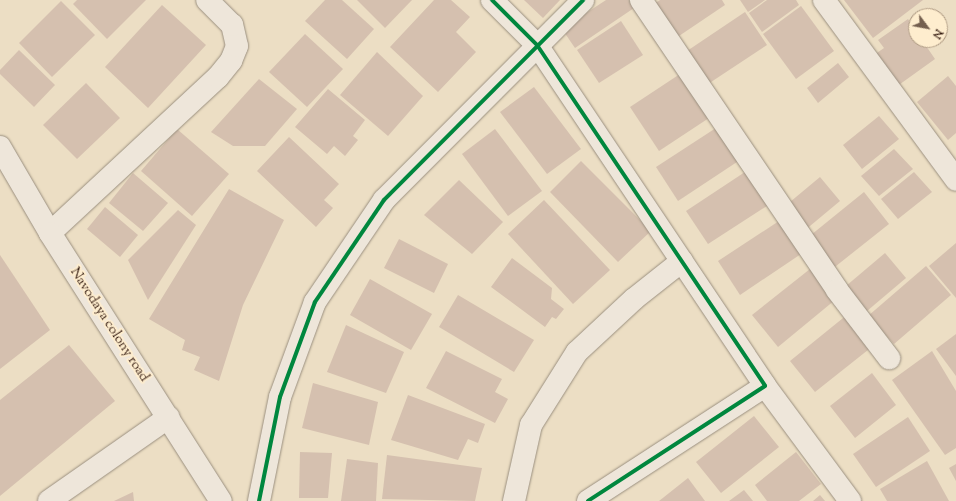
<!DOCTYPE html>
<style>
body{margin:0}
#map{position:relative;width:956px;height:501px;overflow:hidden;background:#ecdec4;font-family:"Sorts Mill Goudy",serif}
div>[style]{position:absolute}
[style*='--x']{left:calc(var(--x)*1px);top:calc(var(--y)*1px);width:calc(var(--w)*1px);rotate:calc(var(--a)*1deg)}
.building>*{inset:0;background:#d5c0af}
.roads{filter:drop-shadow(0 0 1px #9a8f7f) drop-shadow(0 0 1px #9a8f7f)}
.street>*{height:22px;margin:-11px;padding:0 11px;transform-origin:11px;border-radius:11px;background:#eee6da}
.secondary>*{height:22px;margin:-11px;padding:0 11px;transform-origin:11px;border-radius:11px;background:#eee6da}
.cycleway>*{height:4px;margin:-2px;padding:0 2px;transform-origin:2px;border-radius:2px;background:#00873e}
span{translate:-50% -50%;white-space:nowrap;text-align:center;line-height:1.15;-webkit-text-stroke:4px #feedce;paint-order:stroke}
.street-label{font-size:14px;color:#331a0f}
.north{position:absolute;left:908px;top:8px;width:40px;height:40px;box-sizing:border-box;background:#feedce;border:1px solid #ad9982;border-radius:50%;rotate:122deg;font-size:11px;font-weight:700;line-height:16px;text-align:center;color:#331a0f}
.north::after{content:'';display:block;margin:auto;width:14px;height:18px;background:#745f4e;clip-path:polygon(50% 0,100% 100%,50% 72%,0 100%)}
</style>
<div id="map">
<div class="building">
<div style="clip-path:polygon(77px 0,146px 0,107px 39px,73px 4px)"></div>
<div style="clip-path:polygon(325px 0,342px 0,374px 29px,347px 59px,305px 21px)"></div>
<div style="clip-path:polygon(357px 0,412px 0,385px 28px)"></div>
<div style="clip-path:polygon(434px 0,451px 0,470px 17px,456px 32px,476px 52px,438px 92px,390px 47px)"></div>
<div style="clip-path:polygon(524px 0,560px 0,543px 18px)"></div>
<div style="clip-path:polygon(606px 0,629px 0,634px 8px,575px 48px,562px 29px)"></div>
<div style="clip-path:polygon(660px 0,722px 0,725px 5px,676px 38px,654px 4px)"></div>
<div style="clip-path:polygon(740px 0,765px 0,748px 12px)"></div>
<div style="clip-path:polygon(767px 0,796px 0,799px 5px,762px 32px,749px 13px)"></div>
<div style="clip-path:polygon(844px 0,923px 0,873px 38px)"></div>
<div style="clip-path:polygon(61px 1px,95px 35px,52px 77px,19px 43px)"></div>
<div style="clip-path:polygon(162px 5px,206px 45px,148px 108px,105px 67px)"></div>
<div style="clip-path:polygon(801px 6px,834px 51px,796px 79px,763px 34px)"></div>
<div style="clip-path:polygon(745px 12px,767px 45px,705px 86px,684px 53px)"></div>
<div style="clip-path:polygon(908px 19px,916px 31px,916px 40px,922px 40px,935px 59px,896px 87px,874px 55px,884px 48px,878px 40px)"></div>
<div style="clip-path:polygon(621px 21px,643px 55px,599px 83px,577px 50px)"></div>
<div style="clip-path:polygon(305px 34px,343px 69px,307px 107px,269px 72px)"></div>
<div style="clip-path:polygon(19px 50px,55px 85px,34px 107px,0 74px,0 70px)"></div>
<div style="clip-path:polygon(377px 52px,423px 96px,388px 136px,340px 95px)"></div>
<div style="clip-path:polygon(838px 63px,849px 77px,818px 103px,807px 88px)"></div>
<div style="clip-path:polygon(683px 72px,712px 116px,659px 151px,630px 107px)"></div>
<div style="clip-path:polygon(948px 76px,956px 86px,956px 133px,948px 140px,917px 102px)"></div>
<div style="clip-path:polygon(259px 79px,297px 109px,265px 146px,233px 146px,211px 132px)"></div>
<div style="clip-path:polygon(86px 83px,120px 118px,77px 159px,43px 125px)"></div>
<div style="clip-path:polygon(534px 87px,581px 149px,547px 174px,500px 112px)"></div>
<div style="clip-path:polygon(328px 89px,365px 120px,353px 136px,358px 140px,345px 156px,334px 146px,327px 154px,295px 127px)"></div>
<div style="clip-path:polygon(879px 116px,899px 139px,862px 169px,843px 145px)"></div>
<div style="clip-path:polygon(719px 126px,740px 160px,678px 201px,656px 167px)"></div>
<div style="clip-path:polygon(177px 129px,229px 174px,192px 216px,141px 171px)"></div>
<div style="clip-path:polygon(495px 129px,542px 191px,508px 216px,462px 154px)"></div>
<div style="clip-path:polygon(289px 137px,339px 184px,324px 200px,333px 208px,316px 227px,257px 171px)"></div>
<div style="clip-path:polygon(894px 149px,913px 169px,879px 196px,861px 176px)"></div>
<div style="clip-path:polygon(581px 161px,651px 231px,618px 262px,550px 192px)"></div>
<div style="clip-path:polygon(748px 170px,770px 204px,708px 244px,686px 211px)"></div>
<div style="clip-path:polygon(914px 172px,932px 192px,898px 219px,881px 199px)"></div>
<div style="clip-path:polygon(133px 173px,168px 203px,143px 231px,109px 203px)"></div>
<div style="clip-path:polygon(820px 177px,840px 201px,804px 231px,784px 207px)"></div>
<div style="clip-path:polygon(459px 180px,503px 222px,472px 254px,424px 215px)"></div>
<div style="clip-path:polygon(229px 189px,284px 220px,243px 305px,219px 381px,194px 370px,200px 357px,182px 350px,185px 340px,149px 319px)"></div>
<div style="clip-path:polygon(864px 192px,889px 224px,831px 270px,806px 239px)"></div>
<div style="clip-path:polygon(544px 200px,610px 270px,573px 304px,508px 234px)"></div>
<div style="clip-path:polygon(105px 207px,138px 235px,120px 257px,87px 229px)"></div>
<div style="clip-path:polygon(178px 210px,196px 225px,148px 300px,128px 260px)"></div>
<div style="clip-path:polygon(779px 221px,801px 254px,740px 295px,718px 261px)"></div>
<div style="clip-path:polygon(399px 239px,448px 264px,434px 293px,384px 268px)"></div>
<div style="clip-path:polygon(956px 243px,956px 298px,929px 266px)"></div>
<div style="clip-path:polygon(885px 253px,906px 278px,867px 311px,846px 286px)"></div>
<div style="clip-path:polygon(0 255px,50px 330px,0 369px)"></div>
<div style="clip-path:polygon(512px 258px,552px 288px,551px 299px,564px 309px,556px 319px,552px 317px,545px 327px,491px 287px)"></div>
<div style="clip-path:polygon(926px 266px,951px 295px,894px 344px,868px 316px)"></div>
<div style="clip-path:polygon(810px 269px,835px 300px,778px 347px,752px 315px)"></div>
<div style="clip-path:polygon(370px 279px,432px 314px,411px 350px,350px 315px)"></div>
<div style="clip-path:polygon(458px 295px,534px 340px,514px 372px,439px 327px)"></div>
<div style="clip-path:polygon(848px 314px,873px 346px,815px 392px,790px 361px)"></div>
<div style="clip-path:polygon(346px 325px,404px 352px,386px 393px,327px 372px)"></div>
<div style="clip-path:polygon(956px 334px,956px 376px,936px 349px)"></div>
<div style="clip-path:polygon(69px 345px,115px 401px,0 496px,0 400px)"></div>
<div style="clip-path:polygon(446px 351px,502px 379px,495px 392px,508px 399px,495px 423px,426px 388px)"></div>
<div style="clip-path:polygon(932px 351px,956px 391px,956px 448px,945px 455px,892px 380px)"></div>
<div style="clip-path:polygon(872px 373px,896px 405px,855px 438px,830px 406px)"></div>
<div style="clip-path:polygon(313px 383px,378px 402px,369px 445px,302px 428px)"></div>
<div style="clip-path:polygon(408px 395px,485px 424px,478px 443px,468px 439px,458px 460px,391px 440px)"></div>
<div style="clip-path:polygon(754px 416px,779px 447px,721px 493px,696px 462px)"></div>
<div style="clip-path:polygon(908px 417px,930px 451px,876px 487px,853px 454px)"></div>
<div style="clip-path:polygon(300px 452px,332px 453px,328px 498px,299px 498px)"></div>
<div style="clip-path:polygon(796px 452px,821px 484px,799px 501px,767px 501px,755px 485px)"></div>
<div style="clip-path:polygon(387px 455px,482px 468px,475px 501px,382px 499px)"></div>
<div style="clip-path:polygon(347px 459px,378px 463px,376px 501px,341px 501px)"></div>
<div style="clip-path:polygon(927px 461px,949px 501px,887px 501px,880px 489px)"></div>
<div style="clip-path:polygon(956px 464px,956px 481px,949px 468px)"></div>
<div style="clip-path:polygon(688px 478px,705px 501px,659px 501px)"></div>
<div style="clip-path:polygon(744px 490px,753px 501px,729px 501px)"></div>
<div style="clip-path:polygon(133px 492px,134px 501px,114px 501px)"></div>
<div style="clip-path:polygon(820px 495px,825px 501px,813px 501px)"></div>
</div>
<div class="roads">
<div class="street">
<div style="--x:492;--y:0;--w:64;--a:45"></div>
<div style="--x:537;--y:45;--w:410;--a:56.2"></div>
<div style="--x:765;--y:386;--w:211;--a:147"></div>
<div style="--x:641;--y:0;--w:350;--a:55.9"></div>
<div style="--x:837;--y:290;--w:86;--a:52.6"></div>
<div style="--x:824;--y:0;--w:223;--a:53.7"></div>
<div style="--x:50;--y:233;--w:229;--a:-42.9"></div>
<div style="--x:218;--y:77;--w:21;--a:-51"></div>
<div style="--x:231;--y:61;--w:16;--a:-68"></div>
<div style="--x:237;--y:46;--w:22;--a:-103"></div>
<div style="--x:232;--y:25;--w:35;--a:-135"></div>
<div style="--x:765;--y:386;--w:143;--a:53.5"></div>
<div style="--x:49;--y:501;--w:146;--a:-35"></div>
<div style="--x:259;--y:501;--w:106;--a:-78.6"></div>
<div style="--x:280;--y:397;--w:101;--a:-69.8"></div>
<div style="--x:315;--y:302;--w:123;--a:-55.9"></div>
<div style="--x:384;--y:200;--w:282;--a:-45.1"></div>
<div style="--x:514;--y:501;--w:78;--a:-77.4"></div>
<div style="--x:531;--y:425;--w:86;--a:-57.8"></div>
<div style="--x:577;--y:352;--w:78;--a:-42.9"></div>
<div style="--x:634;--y:299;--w:61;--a:-38.4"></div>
</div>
<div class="secondary">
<div style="--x:0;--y:147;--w:99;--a:59.8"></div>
<div style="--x:50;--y:233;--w:318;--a:57.5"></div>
</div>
</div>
<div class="cycleway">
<div style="--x:492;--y:0;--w:64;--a:45"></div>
<div style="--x:537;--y:45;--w:410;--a:56.2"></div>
<div style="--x:765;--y:386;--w:211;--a:147"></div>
<div style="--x:259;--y:501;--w:106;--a:-78.6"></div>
<div style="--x:280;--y:397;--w:101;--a:-69.8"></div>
<div style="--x:315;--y:302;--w:123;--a:-55.9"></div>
<div style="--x:384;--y:200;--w:282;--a:-45.1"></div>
</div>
<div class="street-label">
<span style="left:109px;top:325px;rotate:57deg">Navodaya colony road</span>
</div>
<div class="north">N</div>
</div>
